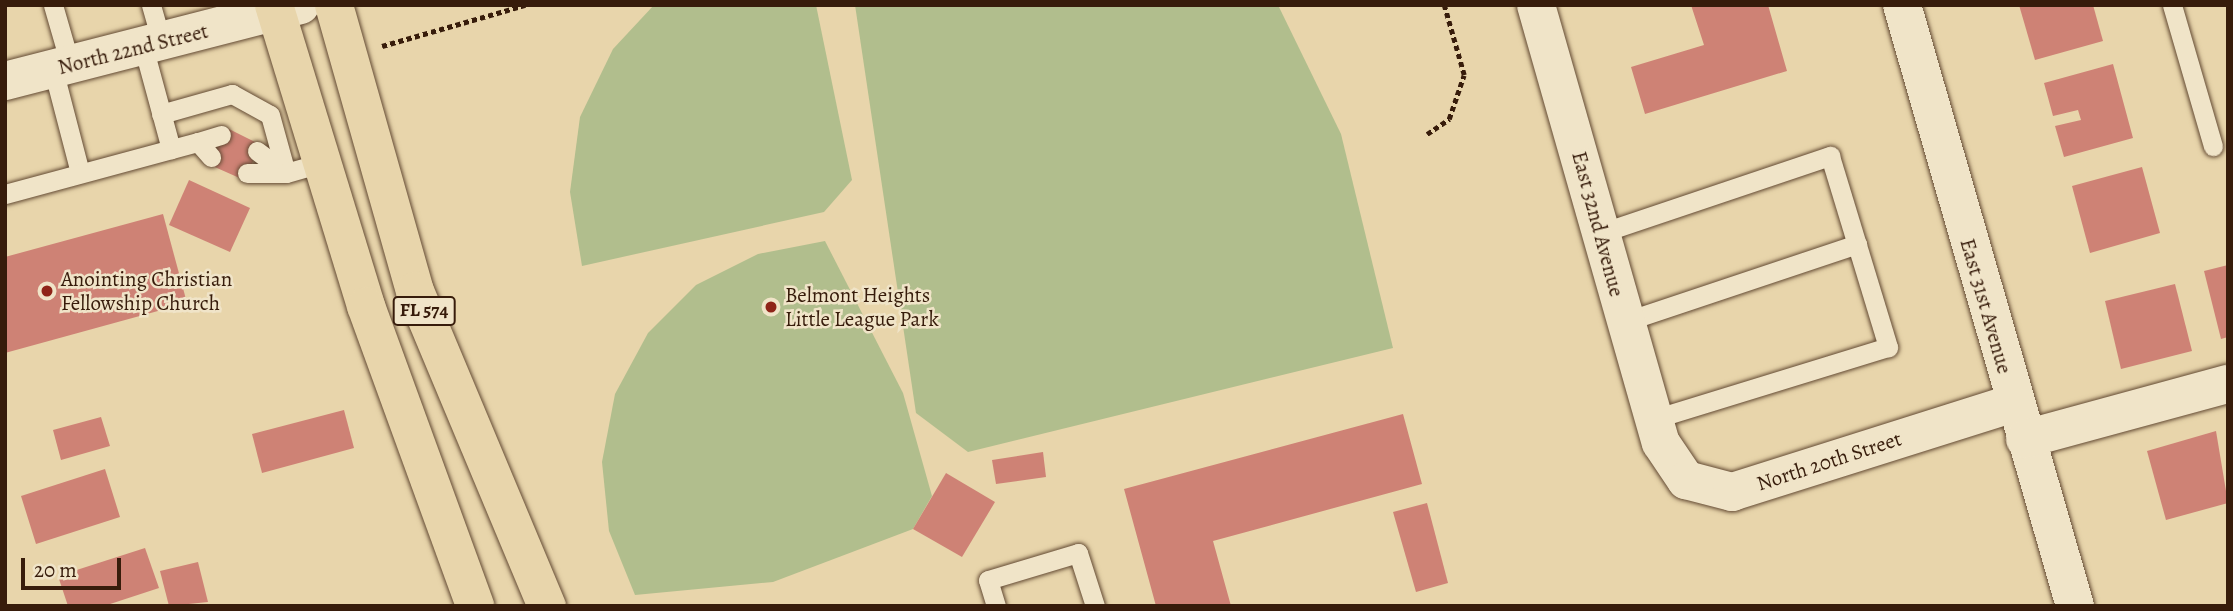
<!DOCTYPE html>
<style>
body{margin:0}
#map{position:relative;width:2233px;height:611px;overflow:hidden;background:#e8d5ab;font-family:Alegreya,serif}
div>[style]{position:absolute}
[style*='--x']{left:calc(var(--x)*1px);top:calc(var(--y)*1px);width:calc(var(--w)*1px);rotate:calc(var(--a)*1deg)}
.green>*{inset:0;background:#b1be8d}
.building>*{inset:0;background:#ce8275}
.path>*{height:4.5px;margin-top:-2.25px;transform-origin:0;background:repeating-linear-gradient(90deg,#371c0b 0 5px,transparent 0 8.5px)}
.roads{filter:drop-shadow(0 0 2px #634a33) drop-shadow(0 0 2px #634a33)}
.service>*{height:19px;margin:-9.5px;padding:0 9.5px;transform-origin:9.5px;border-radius:9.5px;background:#f0e4c8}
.minor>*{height:38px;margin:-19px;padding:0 19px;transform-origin:19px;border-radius:19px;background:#f0e4c8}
.secondary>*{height:38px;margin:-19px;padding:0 19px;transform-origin:19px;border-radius:19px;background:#f0e4c8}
.primary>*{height:38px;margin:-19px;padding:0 19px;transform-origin:19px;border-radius:19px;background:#e8d5ab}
.dots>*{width:19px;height:19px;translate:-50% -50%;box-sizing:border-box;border:4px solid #f0e4c8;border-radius:50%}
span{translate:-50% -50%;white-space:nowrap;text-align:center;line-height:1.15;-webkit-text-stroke:5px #f0e4c8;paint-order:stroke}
.shield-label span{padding:2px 5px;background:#f0e4c8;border:2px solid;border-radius:5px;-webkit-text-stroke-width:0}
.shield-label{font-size:19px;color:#371c0b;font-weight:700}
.street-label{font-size:21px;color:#371c0b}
.poi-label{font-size:21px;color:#371c0b}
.left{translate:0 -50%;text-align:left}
.frame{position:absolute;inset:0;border:7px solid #371c0b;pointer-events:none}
.scale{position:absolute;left:21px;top:558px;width:100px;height:32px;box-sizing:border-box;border:4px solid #371c0b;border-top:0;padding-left:9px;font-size:21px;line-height:24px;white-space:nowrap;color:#371c0b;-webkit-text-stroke:5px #f0e4c8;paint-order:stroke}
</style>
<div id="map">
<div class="green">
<div style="clip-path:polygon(654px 5px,816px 5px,852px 180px,824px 212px,582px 266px,570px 192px,580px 117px,613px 49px)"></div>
<div style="clip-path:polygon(855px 5px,1278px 5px,1341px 134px,1393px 348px,968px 452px,916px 413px)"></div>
<div style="clip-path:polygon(825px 241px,903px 393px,932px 496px,913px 529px,773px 582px,635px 595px,609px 531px,602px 462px,615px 394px,648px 333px,696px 285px,758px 254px)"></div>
</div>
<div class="building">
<div style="clip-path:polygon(1691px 5px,1768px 5px,1787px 71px,1645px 114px,1631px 67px,1704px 45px)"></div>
<div style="clip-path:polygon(2019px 5px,2093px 5px,2103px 41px,2035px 60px)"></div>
<div style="clip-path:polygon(2113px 64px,2133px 138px,2064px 157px,2055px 126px,2081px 120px,2078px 110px,2053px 116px,2044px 83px)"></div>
<div style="clip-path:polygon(225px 127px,261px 145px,244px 180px,208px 164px)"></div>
<div style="clip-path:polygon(2142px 167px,2160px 233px,2090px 253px,2072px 186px)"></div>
<div style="clip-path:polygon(189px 180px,250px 208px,230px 252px,169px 225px)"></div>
<div style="clip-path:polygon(163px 214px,187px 303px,5px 353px,5px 257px)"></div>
<div style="clip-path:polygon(2228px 265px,2228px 337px,2221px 339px,2204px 271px)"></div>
<div style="clip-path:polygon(2175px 284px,2192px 351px,2121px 369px,2105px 301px)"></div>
<div style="clip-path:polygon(344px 410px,354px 448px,262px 473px,252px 434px)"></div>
<div style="clip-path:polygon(1403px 414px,1422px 484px,1213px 541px,1231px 606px,1156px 606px,1124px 489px)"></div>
<div style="clip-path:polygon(101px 417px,110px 446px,61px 460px,53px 430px)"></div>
<div style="clip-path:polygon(2216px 431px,2228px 503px,2166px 520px,2147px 451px)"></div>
<div style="clip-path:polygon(1043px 452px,1046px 477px,996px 484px,992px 460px)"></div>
<div style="clip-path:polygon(105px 469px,120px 517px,36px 544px,21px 496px)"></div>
<div style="clip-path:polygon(946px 473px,995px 502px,962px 557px,913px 529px)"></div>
<div style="clip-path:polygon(1427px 503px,1448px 583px,1416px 592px,1393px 512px)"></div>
<div style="clip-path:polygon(145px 548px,159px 588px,104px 606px,68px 606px,58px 576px)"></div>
<div style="clip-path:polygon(198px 562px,208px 602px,169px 606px,160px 571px)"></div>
</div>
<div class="path">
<div style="--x:382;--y:46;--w:149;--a:-16"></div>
<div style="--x:1427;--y:134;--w:27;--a:-34"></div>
<div style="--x:1449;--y:119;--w:46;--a:-71.2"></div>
<div style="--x:1464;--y:75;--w:73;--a:-105.9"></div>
</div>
<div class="roads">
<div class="service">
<div style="--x:53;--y:5;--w:61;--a:73.9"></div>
<div style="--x:151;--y:5;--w:37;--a:74"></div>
<div style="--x:2172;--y:5;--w:147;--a:73.8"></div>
<div style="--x:143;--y:46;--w:107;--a:74.8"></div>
<div style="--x:53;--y:69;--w:107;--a:75.4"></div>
<div style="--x:161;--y:114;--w:74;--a:-15.7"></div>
<div style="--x:232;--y:94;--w:43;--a:28.9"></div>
<div style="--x:270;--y:115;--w:60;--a:74.6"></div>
<div style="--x:198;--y:142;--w:24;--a:-17"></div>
<div style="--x:257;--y:151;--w:36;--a:37"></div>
<div style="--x:247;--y:173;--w:39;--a:0"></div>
<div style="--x:286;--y:173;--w:37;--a:-16"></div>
<div style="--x:5;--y:194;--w:200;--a:-15.1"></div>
<div style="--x:198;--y:142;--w:20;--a:49"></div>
<div style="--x:1601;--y:233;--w:242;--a:-18.6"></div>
<div style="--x:1830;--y:156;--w:200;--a:73.1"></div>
<div style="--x:1888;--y:347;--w:245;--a:162.9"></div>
<div style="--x:1624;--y:322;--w:246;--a:-18.5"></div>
<div style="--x:996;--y:606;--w:27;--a:-107"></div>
<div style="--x:988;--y:580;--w:94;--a:-16.7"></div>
<div style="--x:1078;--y:553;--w:56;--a:72.2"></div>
</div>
<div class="minor">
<div style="--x:1536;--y:5;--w:455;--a:74.1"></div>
<div style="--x:1661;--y:443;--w:45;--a:56"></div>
<div style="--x:1686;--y:480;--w:48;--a:14.6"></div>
<div style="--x:1732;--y:492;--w:296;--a:-17.5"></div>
<div style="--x:1902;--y:5;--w:625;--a:73.94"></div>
<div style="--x:2025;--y:439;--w:210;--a:-15.2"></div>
</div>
<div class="secondary">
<div style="--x:5;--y:81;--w:305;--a:-14.4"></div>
</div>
<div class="primary">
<div style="--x:274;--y:5;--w:315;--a:73"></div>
<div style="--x:366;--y:306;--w:319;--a:70"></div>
<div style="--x:334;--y:5;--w:297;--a:74.2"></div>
<div style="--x:415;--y:291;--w:342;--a:67.3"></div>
</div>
</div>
<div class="dots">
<div style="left:47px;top:291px;background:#8f2418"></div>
<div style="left:771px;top:307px;background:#8f2418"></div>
</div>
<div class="shield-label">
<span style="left:424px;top:311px">FL 574</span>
</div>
<div class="street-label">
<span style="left:133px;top:49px;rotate:-14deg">North 22nd Street</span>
<span style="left:1598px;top:224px;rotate:75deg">East 32nd Avenue</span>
<span style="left:1986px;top:306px;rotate:74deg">East 31st Avenue</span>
<span style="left:1829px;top:461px;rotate:-18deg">North 20th Street</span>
</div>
<div class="poi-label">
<span class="left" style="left:61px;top:291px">Anointing Christian<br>Fellowship Church</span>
<span class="left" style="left:785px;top:307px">Belmont Heights<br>Little League Park</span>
</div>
<div class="frame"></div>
<div class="scale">20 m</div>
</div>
